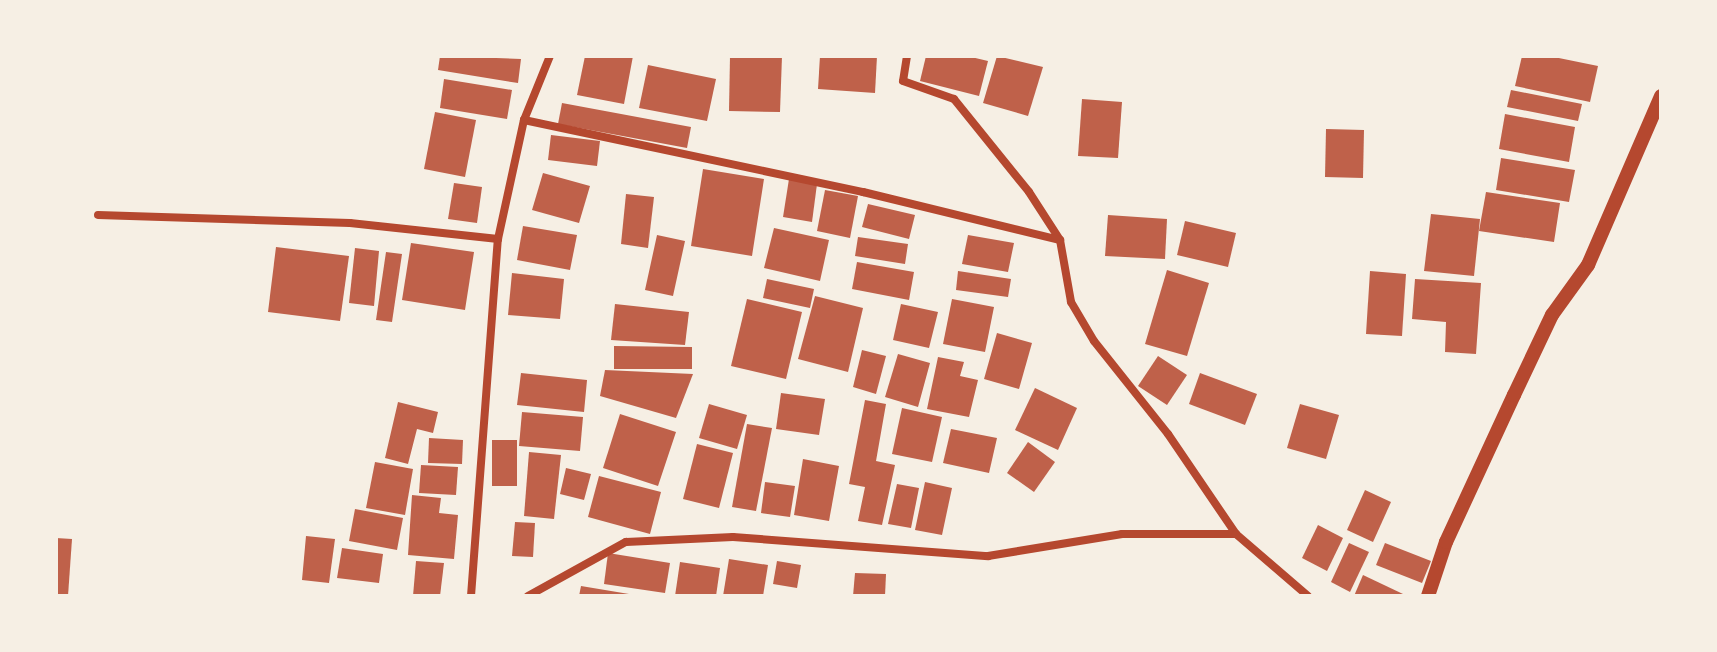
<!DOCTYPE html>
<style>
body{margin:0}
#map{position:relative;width:1717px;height:652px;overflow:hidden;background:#f6efe4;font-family:"Times New Roman",serif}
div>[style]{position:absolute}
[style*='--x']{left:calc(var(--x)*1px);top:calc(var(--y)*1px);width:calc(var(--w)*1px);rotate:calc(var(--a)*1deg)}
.building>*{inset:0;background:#bf614a}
.minor>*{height:8px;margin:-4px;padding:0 4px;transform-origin:4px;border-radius:4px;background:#b5482f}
.tertiary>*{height:14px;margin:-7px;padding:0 7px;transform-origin:7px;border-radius:7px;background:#b5482f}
span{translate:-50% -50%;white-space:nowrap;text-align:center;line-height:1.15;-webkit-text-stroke:8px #f6efe4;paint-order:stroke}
.frame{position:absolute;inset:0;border:58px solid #f6efe4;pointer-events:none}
</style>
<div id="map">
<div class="building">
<div style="clip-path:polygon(440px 56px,521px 59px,518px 83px,438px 70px)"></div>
<div style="clip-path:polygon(585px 56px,633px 56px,624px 104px,577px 95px)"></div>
<div style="clip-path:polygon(730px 56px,782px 56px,780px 112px,729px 111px)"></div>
<div style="clip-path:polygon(820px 56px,877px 56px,875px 93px,818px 89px)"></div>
<div style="clip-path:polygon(926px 56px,967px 56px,988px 61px,979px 96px,920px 81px)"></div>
<div style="clip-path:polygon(997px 56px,1043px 67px,1028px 116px,983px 103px)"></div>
<div style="clip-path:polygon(1522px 56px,1549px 56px,1598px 66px,1590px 102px,1515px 86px)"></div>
<div style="clip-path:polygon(648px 65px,716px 79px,707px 121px,639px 108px)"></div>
<div style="clip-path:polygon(444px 79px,512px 90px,507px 119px,440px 108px)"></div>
<div style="clip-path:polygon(1511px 90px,1582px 104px,1578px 121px,1507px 107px)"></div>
<div style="clip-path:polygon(1082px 99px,1122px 102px,1118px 158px,1078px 156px)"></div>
<div style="clip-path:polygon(562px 103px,691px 127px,687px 148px,558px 124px)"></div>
<div style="clip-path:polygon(435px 112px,476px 120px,465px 177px,424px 169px)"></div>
<div style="clip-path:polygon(1505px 114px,1575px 127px,1569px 162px,1499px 149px)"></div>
<div style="clip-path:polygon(1326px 129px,1364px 130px,1363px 178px,1325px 177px)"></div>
<div style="clip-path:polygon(551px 135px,600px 141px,597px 166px,548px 160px)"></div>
<div style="clip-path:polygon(1501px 158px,1575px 170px,1569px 202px,1496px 190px)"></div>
<div style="clip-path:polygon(703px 169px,764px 179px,752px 256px,691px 246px)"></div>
<div style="clip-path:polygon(543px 173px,590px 186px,579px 223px,532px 210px)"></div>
<div style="clip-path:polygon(789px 179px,817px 184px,812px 222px,783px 217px)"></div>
<div style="clip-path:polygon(454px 183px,482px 187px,477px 223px,448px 219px)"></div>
<div style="clip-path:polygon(825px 190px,858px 196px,850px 238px,817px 231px)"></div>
<div style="clip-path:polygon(1486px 192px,1560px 203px,1554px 242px,1479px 231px)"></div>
<div style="clip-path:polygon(626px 194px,654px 197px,648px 248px,621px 244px)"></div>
<div style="clip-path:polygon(868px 204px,915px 215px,909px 239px,862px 227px)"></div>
<div style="clip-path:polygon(1431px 214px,1480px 219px,1474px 276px,1424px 271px)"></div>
<div style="clip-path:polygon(1108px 215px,1167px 219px,1165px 259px,1105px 256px)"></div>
<div style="clip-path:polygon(1185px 221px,1236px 233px,1228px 267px,1177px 255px)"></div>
<div style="clip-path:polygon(523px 226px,577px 235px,570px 270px,517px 260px)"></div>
<div style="clip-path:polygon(774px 228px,829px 240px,820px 281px,764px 268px)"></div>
<div style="clip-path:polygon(657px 235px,685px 241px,673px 296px,645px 290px)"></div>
<div style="clip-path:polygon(968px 235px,1014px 243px,1008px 272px,962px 264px)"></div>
<div style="clip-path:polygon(858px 237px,908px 244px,905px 264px,855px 256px)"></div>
<div style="clip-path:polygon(411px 243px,474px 252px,465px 310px,402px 300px)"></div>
<div style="clip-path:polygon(276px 247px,349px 256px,340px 321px,268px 312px)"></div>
<div style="clip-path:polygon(355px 248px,379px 251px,374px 306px,349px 303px)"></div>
<div style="clip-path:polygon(386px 252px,402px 254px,392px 322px,376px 320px)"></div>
<div style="clip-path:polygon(857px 262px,914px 272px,909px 300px,852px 289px)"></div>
<div style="clip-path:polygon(1167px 270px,1209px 283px,1187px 356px,1145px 344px)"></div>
<div style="clip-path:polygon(958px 271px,1011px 279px,1008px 297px,956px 290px)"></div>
<div style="clip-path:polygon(1370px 271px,1406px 274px,1402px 336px,1366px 334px)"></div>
<div style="clip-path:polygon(512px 273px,564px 279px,560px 319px,508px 315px)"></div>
<div style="clip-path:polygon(767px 279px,814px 289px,810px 308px,763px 298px)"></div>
<div style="clip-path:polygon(1415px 279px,1481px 283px,1476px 354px,1445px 352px,1446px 322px,1412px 319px)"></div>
<div style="clip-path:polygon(815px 296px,863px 308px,848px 372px,798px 359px)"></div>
<div style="clip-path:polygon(747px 299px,802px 312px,786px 379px,731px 366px)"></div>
<div style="clip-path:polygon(952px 299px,994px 307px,985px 352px,943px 344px)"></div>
<div style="clip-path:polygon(615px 304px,689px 312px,685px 345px,611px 340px)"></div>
<div style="clip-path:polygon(901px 304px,938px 312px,929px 348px,893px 340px)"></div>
<div style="clip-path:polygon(997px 333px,1032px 343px,1019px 389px,984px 379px)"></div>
<div style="clip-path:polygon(614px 346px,692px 347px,692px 369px,614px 369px)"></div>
<div style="clip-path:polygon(862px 350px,886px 356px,876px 394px,853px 387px)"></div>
<div style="clip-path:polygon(898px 354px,930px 363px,918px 407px,885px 397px)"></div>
<div style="clip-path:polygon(1158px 356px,1187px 375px,1167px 405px,1138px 386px)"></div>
<div style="clip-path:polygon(938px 357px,964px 362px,960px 376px,978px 380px,969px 417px,927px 409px)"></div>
<div style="clip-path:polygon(605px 370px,693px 374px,676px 418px,600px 396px)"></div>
<div style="clip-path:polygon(521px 373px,587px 380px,584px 412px,517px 405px)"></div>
<div style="clip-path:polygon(1200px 373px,1257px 394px,1245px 425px,1189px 404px)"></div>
<div style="clip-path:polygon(1035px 388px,1077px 408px,1058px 450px,1015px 430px)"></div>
<div style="clip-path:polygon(781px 393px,825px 399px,819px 435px,776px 429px)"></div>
<div style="clip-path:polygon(865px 400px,886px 404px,876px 461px,895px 465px,882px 525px,858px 521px,865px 487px,849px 484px)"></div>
<div style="clip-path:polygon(398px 402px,438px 412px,433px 433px,417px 429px,408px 464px,385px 458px)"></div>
<div style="clip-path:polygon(709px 404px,747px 415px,737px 449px,699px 438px)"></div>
<div style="clip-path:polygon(1300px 404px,1339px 415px,1326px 459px,1287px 448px)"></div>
<div style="clip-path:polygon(902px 408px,942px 417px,932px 462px,892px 454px)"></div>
<div style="clip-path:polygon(522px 412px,583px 417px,580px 451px,519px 446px)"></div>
<div style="clip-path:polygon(620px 414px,676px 432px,658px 486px,603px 468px)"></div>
<div style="clip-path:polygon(747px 424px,772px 428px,756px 511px,732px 507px)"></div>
<div style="clip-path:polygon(951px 429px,997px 438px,989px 473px,943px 463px)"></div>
<div style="clip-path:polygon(429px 438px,463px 440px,462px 464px,428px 463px)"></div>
<div style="clip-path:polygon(492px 440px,517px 440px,517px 486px,492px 486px)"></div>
<div style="clip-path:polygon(1028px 442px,1055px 462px,1034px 492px,1007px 473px)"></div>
<div style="clip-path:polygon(697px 444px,733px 453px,719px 508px,683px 499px)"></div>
<div style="clip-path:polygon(529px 452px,561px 455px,554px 519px,524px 516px)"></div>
<div style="clip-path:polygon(803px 459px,839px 466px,829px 521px,794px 515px)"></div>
<div style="clip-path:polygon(375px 462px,413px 469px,405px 515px,366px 508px)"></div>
<div style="clip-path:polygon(421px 465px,458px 467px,456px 495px,419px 493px)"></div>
<div style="clip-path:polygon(566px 468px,591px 474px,584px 500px,560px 494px)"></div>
<div style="clip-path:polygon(599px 476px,661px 492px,650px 534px,588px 517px)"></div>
<div style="clip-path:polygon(765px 482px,795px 486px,790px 517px,761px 513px)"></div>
<div style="clip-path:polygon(925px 482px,952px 488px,942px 535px,915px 530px)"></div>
<div style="clip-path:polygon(897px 484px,919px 488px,911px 528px,888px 524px)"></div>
<div style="clip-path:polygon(1365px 490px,1391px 502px,1373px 542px,1347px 530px)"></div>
<div style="clip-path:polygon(412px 495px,441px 498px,439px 513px,458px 515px,454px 559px,408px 555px)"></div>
<div style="clip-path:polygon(355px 509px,403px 518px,397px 550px,349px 541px)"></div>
<div style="clip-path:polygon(515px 522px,535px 523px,533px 557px,512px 556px)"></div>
<div style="clip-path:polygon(1318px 525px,1343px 538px,1327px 571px,1302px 558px)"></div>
<div style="clip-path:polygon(306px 536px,335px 539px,329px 583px,302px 580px)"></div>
<div style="clip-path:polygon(56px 538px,72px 539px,68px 596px,56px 596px)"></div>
<div style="clip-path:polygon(1349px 543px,1369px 552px,1350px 592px,1331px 582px)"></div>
<div style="clip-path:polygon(1385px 543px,1431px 561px,1422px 583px,1376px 565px)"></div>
<div style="clip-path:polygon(342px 548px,383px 554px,379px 583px,337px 578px)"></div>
<div style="clip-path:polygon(608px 553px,670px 563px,665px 593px,604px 584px)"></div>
<div style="clip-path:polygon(729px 559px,768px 565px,763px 596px,723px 596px)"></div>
<div style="clip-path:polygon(416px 561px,444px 563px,440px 596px,413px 596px)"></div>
<div style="clip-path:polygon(777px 561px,801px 565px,797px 588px,773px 584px)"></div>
<div style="clip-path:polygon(680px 562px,720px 568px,716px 596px,675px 596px)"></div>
<div style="clip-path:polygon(855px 573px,886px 574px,885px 596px,853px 596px)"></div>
<div style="clip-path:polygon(1363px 575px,1403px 594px,1402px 596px,1354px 596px)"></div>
<div style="clip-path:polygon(581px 586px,629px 594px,629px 596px,579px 596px)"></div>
</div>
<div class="minor">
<div style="--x:907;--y:56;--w:25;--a:99"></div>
<div style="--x:903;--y:81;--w:54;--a:19.4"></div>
<div style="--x:954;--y:99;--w:119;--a:51.1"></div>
<div style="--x:1029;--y:192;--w:57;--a:57.1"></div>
<div style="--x:1060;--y:240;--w:63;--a:79.9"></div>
<div style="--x:1071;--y:302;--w:45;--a:59.5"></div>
<div style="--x:1094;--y:341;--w:119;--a:51.5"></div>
<div style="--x:1168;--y:434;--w:121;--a:55.8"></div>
<div style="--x:524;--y:120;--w:347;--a:12"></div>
<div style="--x:863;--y:192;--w:203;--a:13.7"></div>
<div style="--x:98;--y:215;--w:252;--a:1.8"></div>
<div style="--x:350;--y:223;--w:149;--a:6.2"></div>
<div style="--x:471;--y:596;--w:358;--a:-85.7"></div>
<div style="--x:498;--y:239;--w:122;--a:-77.7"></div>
<div style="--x:524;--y:120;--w:69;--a:-67.9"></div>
<div style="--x:528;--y:596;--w:112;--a:-28.9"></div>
<div style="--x:626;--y:542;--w:107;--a:-2.7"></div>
<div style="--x:733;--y:537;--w:256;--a:4.3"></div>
<div style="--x:988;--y:556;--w:136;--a:-9.3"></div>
<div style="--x:1122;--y:534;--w:114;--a:0"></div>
<div style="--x:1236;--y:534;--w:95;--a:40.7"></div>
</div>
<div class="tertiary">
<div style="--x:1428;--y:596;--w:57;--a:-71.6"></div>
<div style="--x:1446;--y:542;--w:162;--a:-65.2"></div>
<div style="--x:1514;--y:395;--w:89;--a:-64.6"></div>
<div style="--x:1552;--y:315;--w:62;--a:-54.2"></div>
<div style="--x:1588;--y:265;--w:184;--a:-66.6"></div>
</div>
<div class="frame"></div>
</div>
